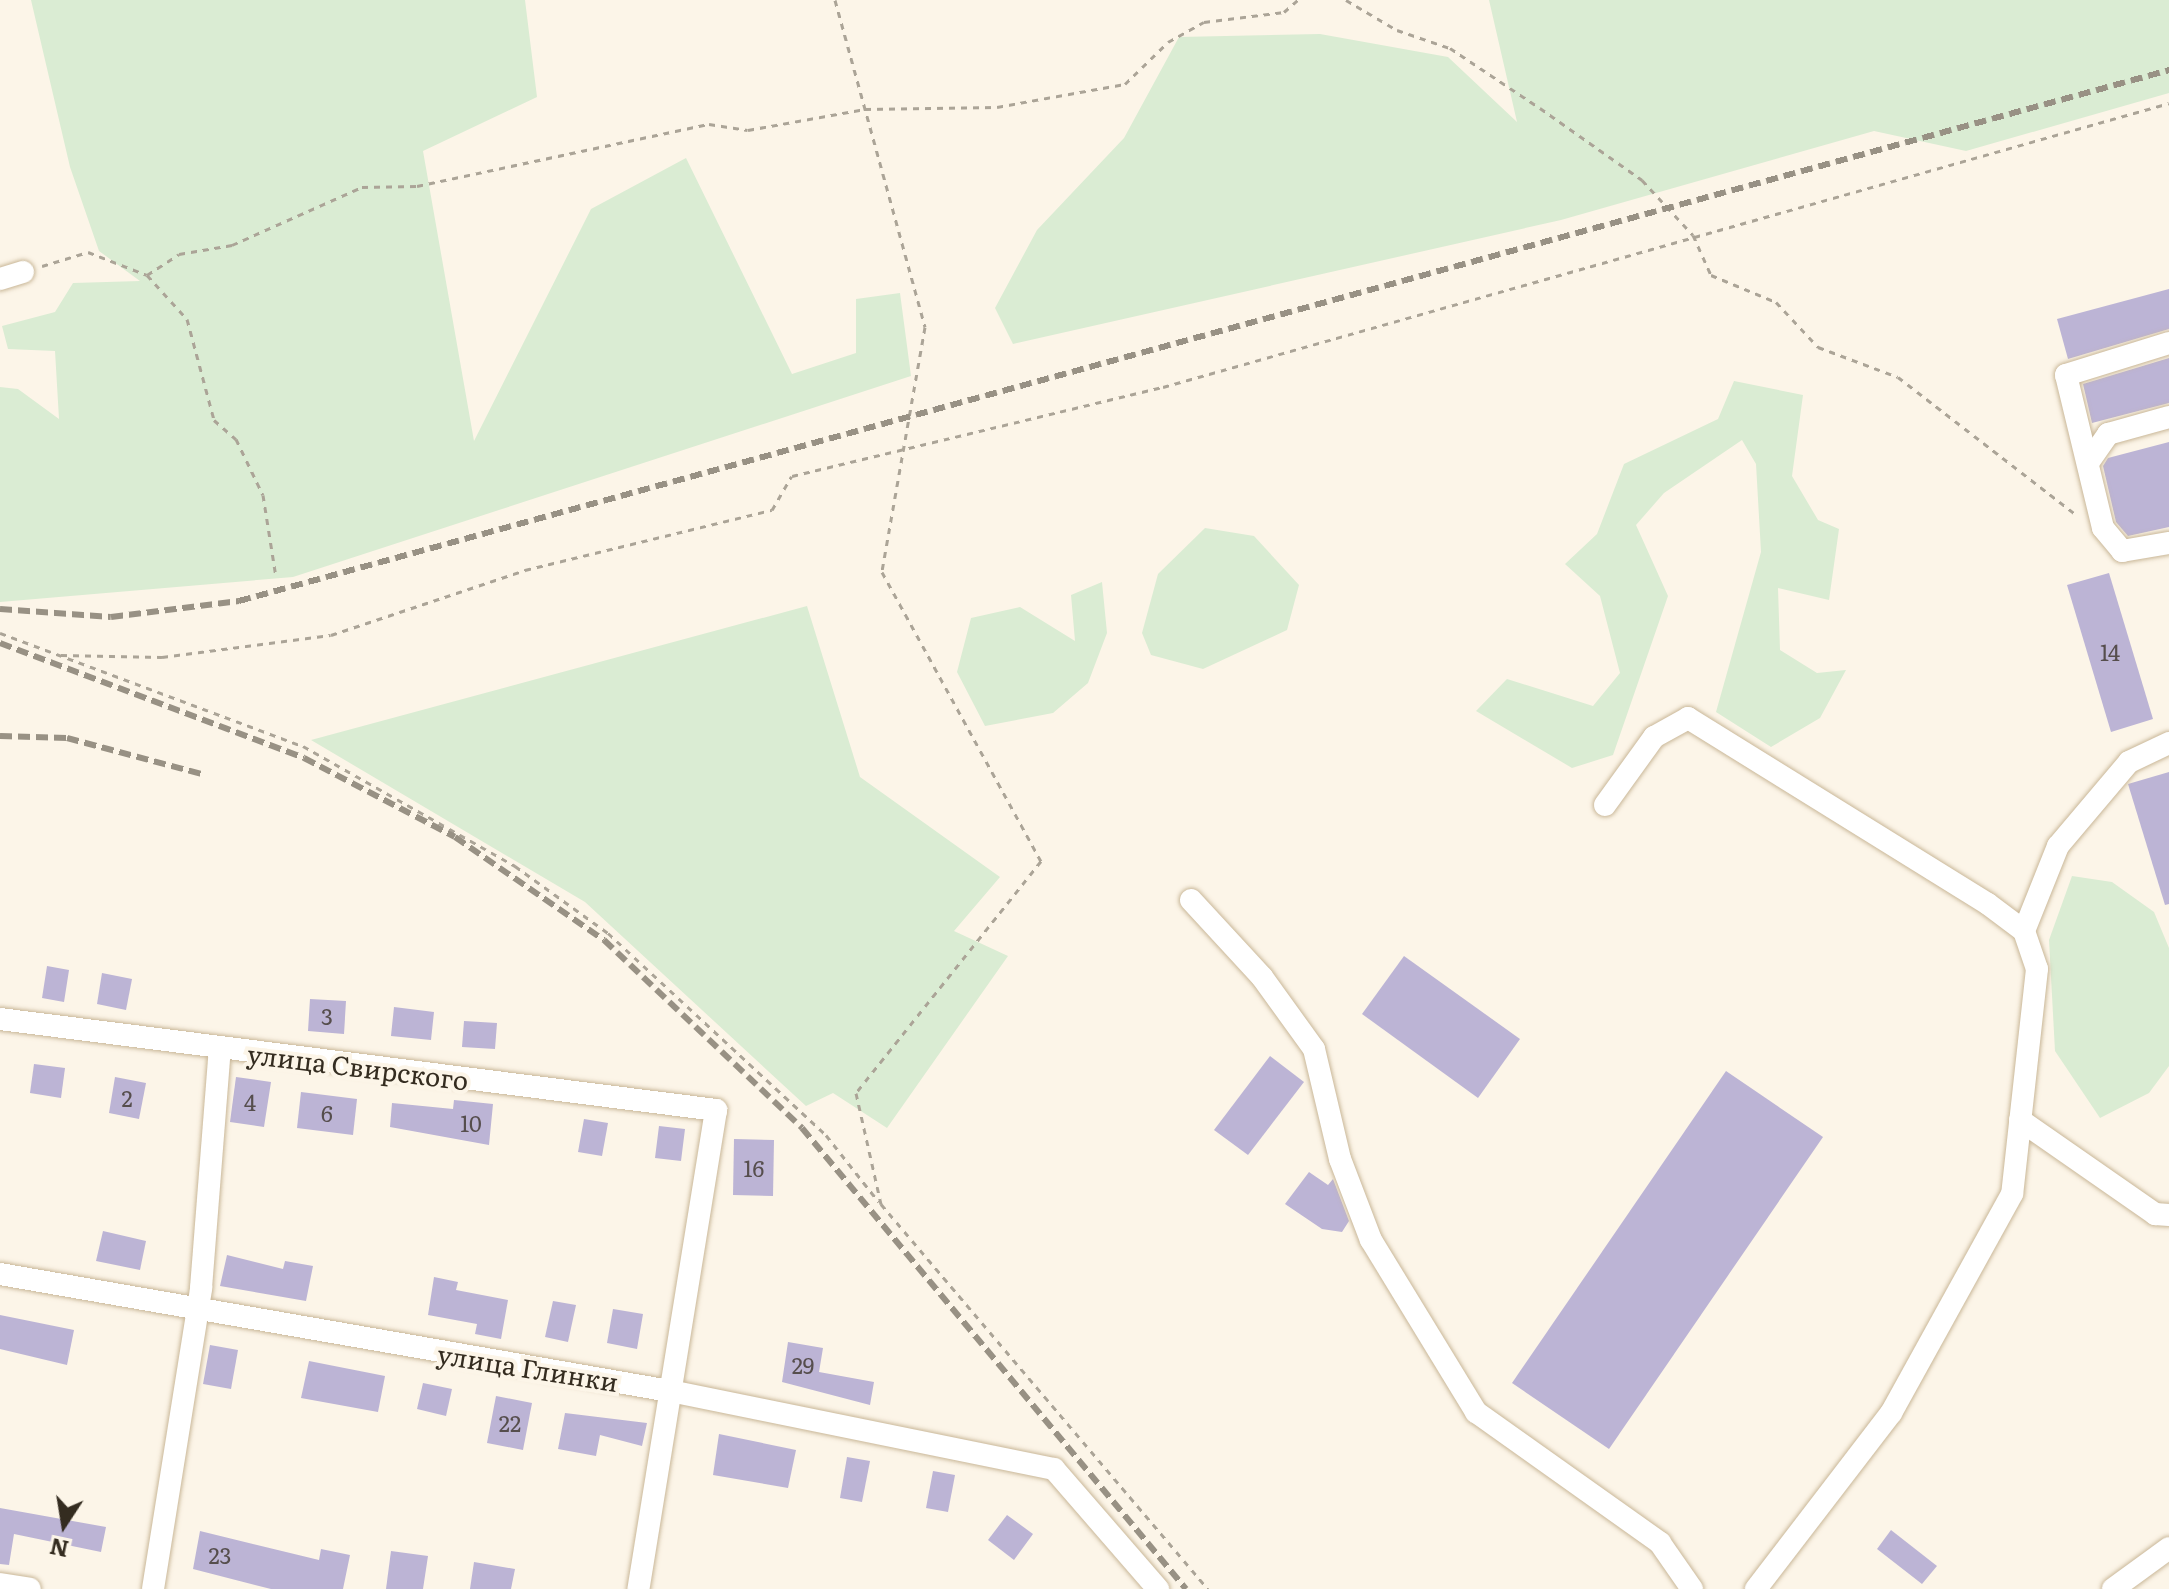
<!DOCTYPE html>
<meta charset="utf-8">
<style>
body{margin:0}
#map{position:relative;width:2169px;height:1589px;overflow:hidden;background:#fcf5e8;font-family:Literata,serif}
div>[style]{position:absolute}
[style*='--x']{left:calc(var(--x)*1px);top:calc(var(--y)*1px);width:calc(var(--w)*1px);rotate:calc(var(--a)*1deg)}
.green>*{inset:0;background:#daecd3}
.building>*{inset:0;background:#bcb4d5}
.path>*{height:3px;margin-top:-1.5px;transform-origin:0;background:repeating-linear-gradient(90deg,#aba497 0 6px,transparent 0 12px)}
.roads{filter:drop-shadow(0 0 2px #c9b798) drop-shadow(0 0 2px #c9b798)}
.minor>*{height:22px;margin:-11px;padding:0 11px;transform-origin:11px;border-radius:11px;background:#fff}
.rail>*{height:6px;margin-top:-3px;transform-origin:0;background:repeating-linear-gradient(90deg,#989184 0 12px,transparent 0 18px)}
span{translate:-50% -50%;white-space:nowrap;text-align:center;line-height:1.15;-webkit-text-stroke:8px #fcf5e8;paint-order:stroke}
.number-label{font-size:22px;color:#564e4d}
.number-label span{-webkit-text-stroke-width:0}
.street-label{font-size:26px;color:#342c20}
.north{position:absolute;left:24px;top:1485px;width:80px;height:80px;-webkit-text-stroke:6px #fcf5e8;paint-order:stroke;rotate:192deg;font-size:22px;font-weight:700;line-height:32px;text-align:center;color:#342c20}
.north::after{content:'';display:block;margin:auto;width:28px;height:36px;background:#342c20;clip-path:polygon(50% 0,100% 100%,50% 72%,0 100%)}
</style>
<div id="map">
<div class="green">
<div style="clip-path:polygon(31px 0,525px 0,537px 97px,423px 151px,474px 441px,591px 209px,686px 158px,792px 374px,856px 353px,856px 299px,900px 293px,911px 376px,293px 577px,0 602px,0 387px,18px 389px,59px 419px,55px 351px,8px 349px,2px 326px,55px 312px,73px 283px,140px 281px,99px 251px,70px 167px)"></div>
<div style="clip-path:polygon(1489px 0,2169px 0,2169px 93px,1966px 151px,1874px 131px,1561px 220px,1013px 344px,995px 308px,1037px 230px,1124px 138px,1179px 37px,1320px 34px,1448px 57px,1517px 122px)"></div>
<div style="clip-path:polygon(1734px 381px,1803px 395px,1792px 476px,1818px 520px,1839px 529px,1829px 600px,1778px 588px,1780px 650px,1817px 673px,1846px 670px,1820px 718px,1771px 747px,1716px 712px,1761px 552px,1756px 464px,1742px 440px,1664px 493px,1636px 525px,1668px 596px,1613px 755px,1572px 768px,1476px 711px,1507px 679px,1593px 706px,1620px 673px,1600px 596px,1565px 564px,1597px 534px,1624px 464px,1718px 419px)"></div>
<div style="clip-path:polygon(1205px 528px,1254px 536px,1299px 585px,1287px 630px,1203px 669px,1151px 655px,1142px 633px,1158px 574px)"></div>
<div style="clip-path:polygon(1102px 582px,1107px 633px,1088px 683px,1053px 713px,985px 726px,957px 672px,971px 618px,1020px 607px,1075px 641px,1071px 595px)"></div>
<div style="clip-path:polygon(807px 606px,860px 777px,1000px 877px,954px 931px,1008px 956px,887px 1128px,833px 1093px,806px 1106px,585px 902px,311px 740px)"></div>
<div style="clip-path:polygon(2072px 876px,2112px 882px,2154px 912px,2169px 948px,2169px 1066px,2149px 1093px,2100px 1118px,2055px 1051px,2049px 940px)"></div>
</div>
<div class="building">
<div style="clip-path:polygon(2169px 289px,2169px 329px,2068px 359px,2057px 319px)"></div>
<div style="clip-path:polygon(2169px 358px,2169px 403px,2092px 423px,2083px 384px)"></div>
<div style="clip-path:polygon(2169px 442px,2169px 527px,2128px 536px,2116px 522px,2103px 466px,2108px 458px)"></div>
<div style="clip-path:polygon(2109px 573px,2153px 719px,2111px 732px,2067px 585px)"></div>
<div style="clip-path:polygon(2169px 772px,2169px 904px,2165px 905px,2128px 784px)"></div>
<div style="clip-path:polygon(1404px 956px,1520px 1039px,1478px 1098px,1362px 1014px)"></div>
<div style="clip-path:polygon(47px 966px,69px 970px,64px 1002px,42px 998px)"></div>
<div style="clip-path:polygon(102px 973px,132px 979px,126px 1010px,97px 1004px)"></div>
<div style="clip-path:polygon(310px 999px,346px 1001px,344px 1034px,308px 1031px)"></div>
<div style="clip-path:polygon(394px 1007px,434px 1012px,431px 1040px,391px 1036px)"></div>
<div style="clip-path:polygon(464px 1021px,497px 1023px,495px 1049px,462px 1047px)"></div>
<div style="clip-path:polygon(1270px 1056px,1304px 1082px,1248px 1155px,1214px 1130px)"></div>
<div style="clip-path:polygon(34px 1064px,65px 1068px,61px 1098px,30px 1093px)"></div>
<div style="clip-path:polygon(1726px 1071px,1823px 1137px,1609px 1449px,1512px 1383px)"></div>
<div style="clip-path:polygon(115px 1077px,146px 1083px,139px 1119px,109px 1113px)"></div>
<div style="clip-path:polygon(236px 1077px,271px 1082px,264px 1127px,230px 1122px)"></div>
<div style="clip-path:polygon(301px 1092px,357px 1099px,353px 1135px,297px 1128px)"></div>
<div style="clip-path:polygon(454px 1100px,493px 1104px,489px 1145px,390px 1127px,392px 1103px,453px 1109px)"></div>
<div style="clip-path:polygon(584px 1119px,608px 1123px,602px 1156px,578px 1152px)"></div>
<div style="clip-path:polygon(659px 1126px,685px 1129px,681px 1161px,655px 1158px)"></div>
<div style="clip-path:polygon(734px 1139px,774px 1140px,773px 1196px,733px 1195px)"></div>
<div style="clip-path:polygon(1309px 1172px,1328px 1185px,1333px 1179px,1349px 1221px,1342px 1232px,1322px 1229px,1285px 1204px)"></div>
<div style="clip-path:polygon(103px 1231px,146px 1241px,140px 1270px,96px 1261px)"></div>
<div style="clip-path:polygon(227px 1255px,283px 1269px,285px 1261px,313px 1266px,306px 1301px,220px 1286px)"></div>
<div style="clip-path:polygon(434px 1277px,458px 1282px,456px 1290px,508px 1300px,501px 1339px,475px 1334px,477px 1324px,428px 1315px)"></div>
<div style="clip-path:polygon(553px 1301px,576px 1305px,568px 1342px,545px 1337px)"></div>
<div style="clip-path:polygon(613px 1309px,643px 1314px,637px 1349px,607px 1343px)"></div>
<div style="clip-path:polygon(0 1315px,74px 1330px,67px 1365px,0 1349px)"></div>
<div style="clip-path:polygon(788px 1342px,823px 1348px,819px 1372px,874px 1382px,870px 1405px,782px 1382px)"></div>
<div style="clip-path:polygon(210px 1345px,238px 1350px,231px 1389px,203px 1384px)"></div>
<div style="clip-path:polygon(309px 1361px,385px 1376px,378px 1412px,301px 1398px)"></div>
<div style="clip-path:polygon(423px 1383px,452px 1389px,446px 1416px,417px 1409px)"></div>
<div style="clip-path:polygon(496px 1396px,532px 1403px,523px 1450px,487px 1443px)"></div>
<div style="clip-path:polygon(565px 1413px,647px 1423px,642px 1446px,600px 1435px,596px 1456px,558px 1449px)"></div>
<div style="clip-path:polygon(719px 1434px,796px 1450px,788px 1488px,713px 1475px)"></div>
<div style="clip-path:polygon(847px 1457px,870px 1461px,862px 1502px,840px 1498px)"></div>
<div style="clip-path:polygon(933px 1471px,955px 1475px,948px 1512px,926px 1508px)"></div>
<div style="clip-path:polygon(0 1508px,106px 1527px,101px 1552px,14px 1534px,9px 1565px,0 1564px)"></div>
<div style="clip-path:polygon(1007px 1515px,1033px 1534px,1014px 1560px,988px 1540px)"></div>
<div style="clip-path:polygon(1891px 1530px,1937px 1566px,1922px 1584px,1877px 1549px)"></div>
<div style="clip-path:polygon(200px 1531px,319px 1560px,321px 1549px,350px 1555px,343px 1589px,271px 1589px,193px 1569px)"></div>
<div style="clip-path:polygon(391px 1551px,428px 1556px,423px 1589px,386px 1589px)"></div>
<div style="clip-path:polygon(474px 1562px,515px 1569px,511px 1589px,470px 1589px)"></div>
</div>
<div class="path">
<div style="--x:835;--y:0;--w:339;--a:74.6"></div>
<div style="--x:925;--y:327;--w:249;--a:100"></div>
<div style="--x:882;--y:572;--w:330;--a:61.2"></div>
<div style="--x:1041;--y:861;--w:297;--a:128.6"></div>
<div style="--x:856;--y:1093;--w:114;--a:77.3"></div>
<div style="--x:881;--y:1204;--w:505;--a:49.66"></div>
<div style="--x:1346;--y:0;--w:59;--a:30.5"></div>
<div style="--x:1397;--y:30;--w:56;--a:18.8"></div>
<div style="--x:1450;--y:48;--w:108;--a:33.7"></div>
<div style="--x:1540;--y:108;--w:125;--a:35.2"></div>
<div style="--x:1642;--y:180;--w:75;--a:47.2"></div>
<div style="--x:1693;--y:235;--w:44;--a:65.8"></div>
<div style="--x:1711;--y:275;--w:70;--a:22.6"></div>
<div style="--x:1776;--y:302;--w:62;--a:47"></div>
<div style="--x:1818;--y:347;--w:85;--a:20.6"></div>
<div style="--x:1898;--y:377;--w:227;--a:37.7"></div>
<div style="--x:42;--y:266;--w:48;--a:-16.9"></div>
<div style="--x:88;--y:252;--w:63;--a:21.3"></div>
<div style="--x:147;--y:275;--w:59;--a:47.7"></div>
<div style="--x:187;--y:319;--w:105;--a:75"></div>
<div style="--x:214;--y:420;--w:29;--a:41"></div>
<div style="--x:236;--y:439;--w:62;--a:64.3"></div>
<div style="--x:263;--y:495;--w:83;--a:81"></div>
<div style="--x:147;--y:275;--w:38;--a:-33"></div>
<div style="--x:179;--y:254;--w:54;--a:-9.6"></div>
<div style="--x:232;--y:245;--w:142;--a:-24"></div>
<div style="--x:362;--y:187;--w:55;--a:-1"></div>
<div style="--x:417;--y:186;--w:299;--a:-12"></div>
<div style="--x:709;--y:124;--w:39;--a:9"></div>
<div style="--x:748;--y:130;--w:119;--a:-10.2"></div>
<div style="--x:865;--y:109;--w:132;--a:-0.9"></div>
<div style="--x:997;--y:107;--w:130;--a:-10.2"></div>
<div style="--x:1125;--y:84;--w:60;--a:-44.3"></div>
<div style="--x:1168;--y:42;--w:41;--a:-29.1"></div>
<div style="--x:1204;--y:22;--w:81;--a:-7.1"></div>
<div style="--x:1284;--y:12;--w:18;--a:-41"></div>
<div style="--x:0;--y:633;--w:323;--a:20.5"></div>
<div style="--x:303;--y:746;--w:244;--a:29.5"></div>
<div style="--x:515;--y:866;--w:115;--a:35.8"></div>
<div style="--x:608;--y:933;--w:297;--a:42.8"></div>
<div style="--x:826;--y:1135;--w:85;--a:51.7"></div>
<div style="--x:61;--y:655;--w:101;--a:1.1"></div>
<div style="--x:162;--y:657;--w:170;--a:-7.4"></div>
<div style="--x:331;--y:635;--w:205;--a:-18.5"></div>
<div style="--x:525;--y:570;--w:254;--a:-13.7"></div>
<div style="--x:772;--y:510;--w:39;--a:-60"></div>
<div style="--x:792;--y:476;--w:382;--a:-13.5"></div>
<div style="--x:1163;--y:387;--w:1045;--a:-15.76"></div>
</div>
<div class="roads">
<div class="minor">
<div style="--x:0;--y:279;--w:24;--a:-17"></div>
<div style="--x:2169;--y:343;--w:108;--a:162.7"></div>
<div style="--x:2066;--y:375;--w:157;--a:76.4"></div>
<div style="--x:2103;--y:528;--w:30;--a:50"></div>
<div style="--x:2122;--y:551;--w:48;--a:-9.7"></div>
<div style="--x:2090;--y:460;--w:32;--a:-55"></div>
<div style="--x:2108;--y:434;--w:63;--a:-15.6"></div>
<div style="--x:1605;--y:805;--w:84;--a:-54.2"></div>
<div style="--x:1654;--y:737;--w:39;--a:-29"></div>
<div style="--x:1688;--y:718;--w:353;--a:31.8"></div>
<div style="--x:1988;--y:904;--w:45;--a:36.9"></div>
<div style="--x:2024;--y:931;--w:40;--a:71.1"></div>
<div style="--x:2037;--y:969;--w:226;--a:96.3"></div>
<div style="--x:2012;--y:1194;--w:250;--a:118.9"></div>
<div style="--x:1891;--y:1413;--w:222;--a:127.5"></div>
<div style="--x:1191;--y:900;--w:105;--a:47.3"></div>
<div style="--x:1262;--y:977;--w:89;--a:54.2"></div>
<div style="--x:1314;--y:1049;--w:113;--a:76.7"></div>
<div style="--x:1340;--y:1159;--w:87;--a:69.1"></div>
<div style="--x:1371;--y:1240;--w:202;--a:58.6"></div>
<div style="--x:1476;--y:1412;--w:226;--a:35.4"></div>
<div style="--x:1660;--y:1543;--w:56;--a:55.2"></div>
<div style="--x:2024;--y:931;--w:92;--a:-68.2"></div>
<div style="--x:2058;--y:846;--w:110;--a:-49.8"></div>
<div style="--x:2129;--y:762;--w:44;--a:-25.4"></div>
<div style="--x:0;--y:1019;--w:722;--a:7.24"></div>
<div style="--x:716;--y:1110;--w:485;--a:99.2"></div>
<div style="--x:2020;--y:1120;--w:165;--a:34.8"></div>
<div style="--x:2155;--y:1214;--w:14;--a:4"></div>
<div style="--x:0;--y:1274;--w:680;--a:9.91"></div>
<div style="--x:670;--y:1391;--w:392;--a:11.5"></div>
<div style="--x:1054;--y:1469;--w:159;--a:49.1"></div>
<div style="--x:0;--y:1584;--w:30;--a:9"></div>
<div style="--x:153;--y:1589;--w:305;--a:-80.9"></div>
<div style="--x:201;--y:1288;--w:240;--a:-85.5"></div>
<div style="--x:2113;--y:1589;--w:69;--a:-36.2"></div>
</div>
</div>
<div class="rail">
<div style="--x:0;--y:609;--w:111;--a:4.1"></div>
<div style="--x:111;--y:617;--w:129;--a:-7.1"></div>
<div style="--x:239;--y:601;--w:2002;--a:-15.38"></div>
<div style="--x:0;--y:643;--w:325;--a:20.7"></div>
<div style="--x:304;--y:758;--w:170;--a:27.6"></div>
<div style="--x:455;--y:837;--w:181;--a:34.7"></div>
<div style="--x:604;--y:940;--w:273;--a:43.5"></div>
<div style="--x:802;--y:1128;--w:600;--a:50.21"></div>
<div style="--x:0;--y:736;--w:67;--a:1.7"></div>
<div style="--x:67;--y:738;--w:139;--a:15"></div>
</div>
<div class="number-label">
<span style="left:2110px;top:652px">14</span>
<span style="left:327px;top:1016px">3</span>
<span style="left:127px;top:1098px">2</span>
<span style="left:250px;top:1102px">4</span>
<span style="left:327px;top:1113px">6</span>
<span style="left:471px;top:1123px">10</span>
<span style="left:754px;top:1168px">16</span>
<span style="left:803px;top:1365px">29</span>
<span style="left:510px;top:1423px">22</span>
<span style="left:220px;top:1555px">23</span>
</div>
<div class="street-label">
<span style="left:358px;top:1066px;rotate:7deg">улица Свирского</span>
<span style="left:528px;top:1367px;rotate:9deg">улица Глинки</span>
</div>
<div class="north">N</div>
</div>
